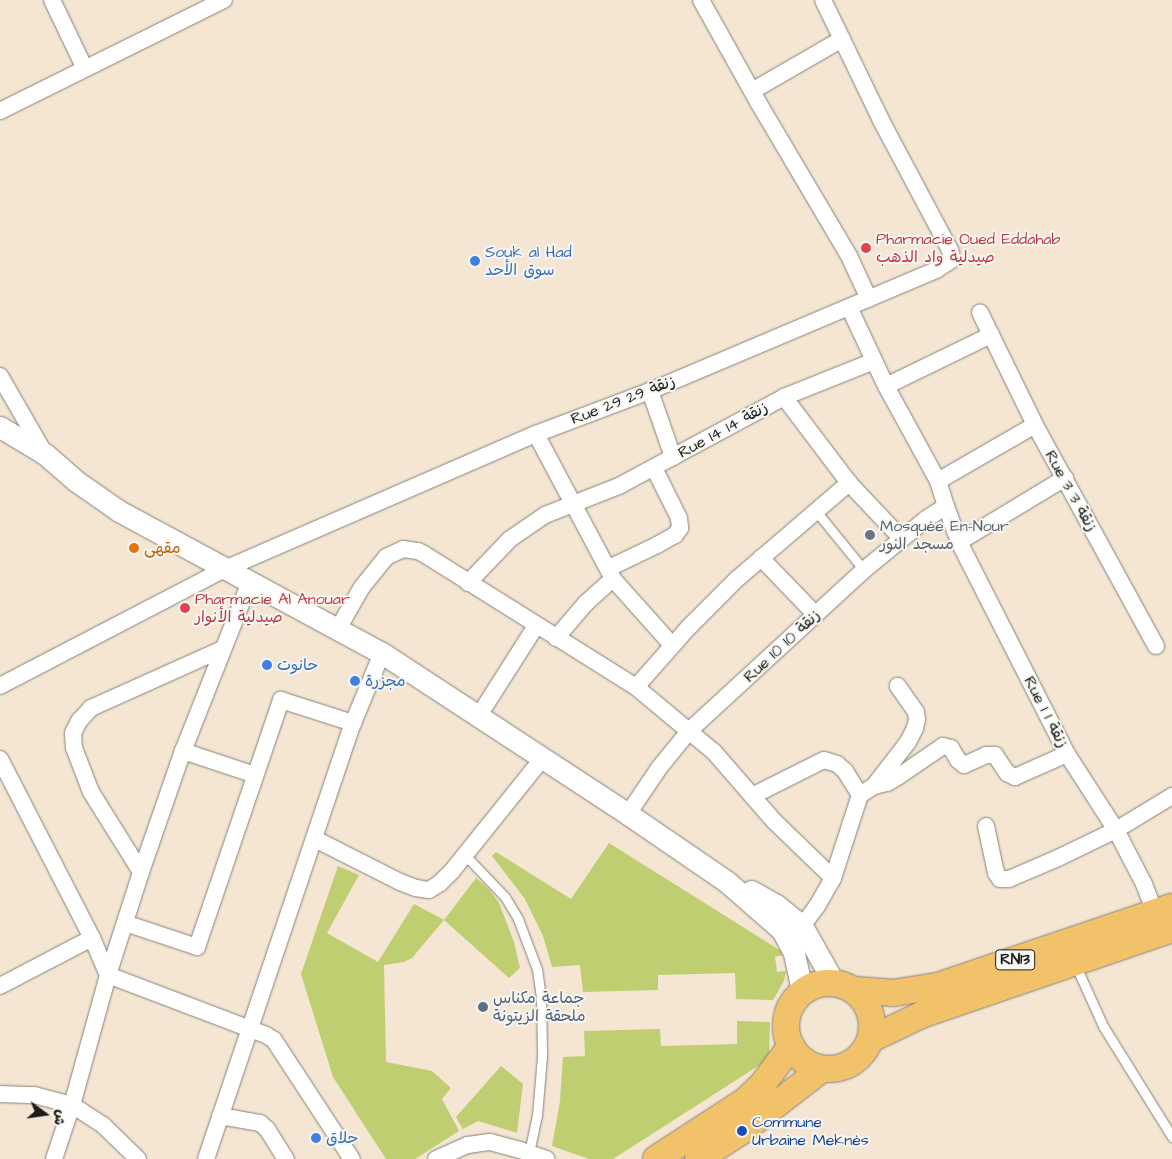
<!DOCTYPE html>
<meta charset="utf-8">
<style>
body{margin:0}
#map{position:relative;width:1172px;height:1159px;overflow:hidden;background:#f4e6d3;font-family:"Architects Daughter","Playpen Sans Arabic",sans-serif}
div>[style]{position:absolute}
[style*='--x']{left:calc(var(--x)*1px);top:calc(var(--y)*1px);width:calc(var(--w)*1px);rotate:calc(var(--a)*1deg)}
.green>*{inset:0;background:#bfce70}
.roads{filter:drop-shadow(0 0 1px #888178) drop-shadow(0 0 1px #888178)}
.service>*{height:9px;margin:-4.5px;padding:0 4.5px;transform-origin:4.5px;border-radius:4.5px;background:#fff}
.minor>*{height:16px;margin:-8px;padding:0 8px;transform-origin:8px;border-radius:8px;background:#fff}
.tertiary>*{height:21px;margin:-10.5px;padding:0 10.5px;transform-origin:10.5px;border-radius:10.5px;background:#fff}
.primary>*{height:26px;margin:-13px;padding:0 13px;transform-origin:13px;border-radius:13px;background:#f2c26a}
.primary>.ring{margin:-13px;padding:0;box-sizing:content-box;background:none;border:26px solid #f2c26a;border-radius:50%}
.dots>*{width:14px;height:14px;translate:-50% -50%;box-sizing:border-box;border:2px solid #f6f6f2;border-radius:50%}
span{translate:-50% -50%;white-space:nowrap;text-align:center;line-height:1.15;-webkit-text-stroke:4px #f6f6f2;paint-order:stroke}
.shield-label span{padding:1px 4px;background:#f6f6f2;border:1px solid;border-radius:4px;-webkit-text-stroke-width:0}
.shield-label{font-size:15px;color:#1c1c1c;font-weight:700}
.health-label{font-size:16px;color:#be3a42}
.left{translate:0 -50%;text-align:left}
.shop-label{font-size:16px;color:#366cbe}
.street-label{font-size:16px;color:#1c1c1c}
.worship-label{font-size:16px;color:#5b616d}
.food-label{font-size:16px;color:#c56008}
.service-label{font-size:16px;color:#4e5e75}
.transit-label{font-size:16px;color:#164399}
.north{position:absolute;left:20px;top:1089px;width:50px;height:50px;-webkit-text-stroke:4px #f6f6f2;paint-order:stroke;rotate:104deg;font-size:14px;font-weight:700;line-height:20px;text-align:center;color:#1c1c1c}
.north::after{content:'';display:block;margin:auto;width:18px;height:22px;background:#1c1c1c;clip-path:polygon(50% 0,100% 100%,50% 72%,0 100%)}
</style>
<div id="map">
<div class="green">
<div style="clip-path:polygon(609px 843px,781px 951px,783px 955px,775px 957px,777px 972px,786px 971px,784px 981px,773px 1000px,736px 999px,735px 973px,658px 975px,658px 990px,583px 992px,580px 965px,552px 967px,543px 936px,525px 899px,492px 856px,496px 852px,571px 899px)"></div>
<div style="clip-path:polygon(338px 866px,359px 875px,327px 933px,378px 962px,414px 904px,444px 920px,476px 878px,489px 889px,499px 903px,514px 942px,520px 968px,509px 978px,444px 920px,412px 958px,404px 962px,384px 965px,386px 1062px,432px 1071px,451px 1088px,442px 1099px,459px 1131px,415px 1159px,386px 1159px,333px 1077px,301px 974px)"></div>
<div style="clip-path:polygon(737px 1021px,770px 1022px,769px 1059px,613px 1159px,589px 1159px,552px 1146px,560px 1101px,563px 1057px,585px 1056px,584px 1031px,660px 1029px,661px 1046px,737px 1044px)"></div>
<div style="clip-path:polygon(501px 1066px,523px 1084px,517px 1133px,478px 1121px,463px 1129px,456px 1117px)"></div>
</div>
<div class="roads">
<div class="service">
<div style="--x:816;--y:511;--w:76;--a:50.9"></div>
<div style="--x:465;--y:855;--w:58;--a:46.4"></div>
<div style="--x:505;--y:897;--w:26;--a:59"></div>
<div style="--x:518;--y:919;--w:53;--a:69.2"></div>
<div style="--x:537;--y:969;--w:27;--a:82"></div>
<div style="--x:541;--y:996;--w:60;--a:89"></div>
<div style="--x:542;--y:1056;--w:59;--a:94.8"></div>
<div style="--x:537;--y:1115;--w:39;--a:102"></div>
<div style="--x:1075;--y:964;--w:68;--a:65.7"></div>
<div style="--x:1103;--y:1026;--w:131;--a:58.1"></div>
</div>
<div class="minor">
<div style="--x:52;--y:0;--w:76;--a:64.4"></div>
<div style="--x:701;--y:0;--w:117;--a:60.8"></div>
<div style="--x:758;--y:102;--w:179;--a:59.4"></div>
<div style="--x:849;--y:256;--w:47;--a:65.1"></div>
<div style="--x:752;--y:91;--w:104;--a:-30"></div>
<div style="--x:0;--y:111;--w:250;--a:-26.4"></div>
<div style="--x:991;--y:335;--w:100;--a:63.9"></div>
<div style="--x:1035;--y:425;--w:252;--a:61.3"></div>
<div style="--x:0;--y:376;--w:90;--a:60"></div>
<div style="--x:886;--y:386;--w:117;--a:-25.9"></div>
<div style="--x:991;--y:335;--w:25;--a:-116"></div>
<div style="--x:650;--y:391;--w:70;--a:70.8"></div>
<div style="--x:784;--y:397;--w:108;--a:52.9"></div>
<div style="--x:849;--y:483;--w:76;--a:46.6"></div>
<div style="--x:536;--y:434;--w:164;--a:62"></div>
<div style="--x:613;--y:579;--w:89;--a:48.2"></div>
<div style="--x:938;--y:481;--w:112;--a:-30"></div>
<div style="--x:946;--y:506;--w:38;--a:70"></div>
<div style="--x:959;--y:542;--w:238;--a:63"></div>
<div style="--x:1067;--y:754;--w:90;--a:57.2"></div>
<div style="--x:1116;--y:830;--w:61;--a:62.6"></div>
<div style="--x:1144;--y:884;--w:31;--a:69"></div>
<div style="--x:959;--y:542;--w:124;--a:-31.1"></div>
<div style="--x:761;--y:558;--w:79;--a:46"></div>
<div style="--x:609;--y:568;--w:53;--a:-25.6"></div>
<div style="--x:657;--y:545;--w:21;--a:-29"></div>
<div style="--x:675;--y:535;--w:9;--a:-54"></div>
<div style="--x:680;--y:528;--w:10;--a:-96"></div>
<div style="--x:679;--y:518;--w:56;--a:-116.6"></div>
<div style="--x:468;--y:583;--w:61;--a:-46.3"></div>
<div style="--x:510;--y:539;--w:42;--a:-34.4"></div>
<div style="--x:545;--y:515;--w:79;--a:-21.4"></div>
<div style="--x:619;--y:486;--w:187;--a:-28.3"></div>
<div style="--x:784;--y:397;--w:97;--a:-21.8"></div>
<div style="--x:338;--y:629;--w:48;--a:-60.3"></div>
<div style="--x:362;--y:587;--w:38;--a:-51"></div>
<div style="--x:386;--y:557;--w:19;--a:-25"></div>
<div style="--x:403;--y:549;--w:15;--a:8"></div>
<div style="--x:418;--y:551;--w:7;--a:27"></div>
<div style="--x:424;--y:554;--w:250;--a:32.1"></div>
<div style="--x:636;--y:687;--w:102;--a:39.8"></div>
<div style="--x:714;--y:752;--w:91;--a:49"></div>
<div style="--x:774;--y:821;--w:82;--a:44"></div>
<div style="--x:556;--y:638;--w:46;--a:-49.4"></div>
<div style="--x:586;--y:603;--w:36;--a:-42"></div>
<div style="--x:0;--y:686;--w:254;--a:-27.5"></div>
<div style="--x:225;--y:569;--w:339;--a:-23.5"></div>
<div style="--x:536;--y:434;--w:122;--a:-20.7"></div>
<div style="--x:650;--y:391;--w:311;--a:-22.9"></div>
<div style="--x:936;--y:270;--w:17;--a:-33"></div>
<div style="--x:950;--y:261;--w:4;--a:-63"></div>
<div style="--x:952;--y:257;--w:7;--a:-106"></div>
<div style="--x:950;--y:250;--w:147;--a:-118"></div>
<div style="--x:881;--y:120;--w:133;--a:-115.8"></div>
<div style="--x:636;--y:687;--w:79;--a:-48.6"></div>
<div style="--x:688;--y:628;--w:69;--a:-45"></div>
<div style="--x:737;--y:579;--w:148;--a:-40.6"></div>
<div style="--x:478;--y:717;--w:108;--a:-57.5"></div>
<div style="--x:183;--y:751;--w:76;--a:18.4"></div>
<div style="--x:0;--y:759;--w:201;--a:62.8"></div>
<div style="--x:92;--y:938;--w:40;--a:66.6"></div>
<div style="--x:108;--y:975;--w:169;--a:20.8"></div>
<div style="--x:266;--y:1035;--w:9;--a:32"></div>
<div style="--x:274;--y:1040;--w:142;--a:56.8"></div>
<div style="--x:874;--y:786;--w:13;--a:-13"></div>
<div style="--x:887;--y:783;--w:14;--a:-30"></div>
<div style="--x:899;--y:776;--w:53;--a:-34.3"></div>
<div style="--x:943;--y:746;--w:8;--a:14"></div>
<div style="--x:951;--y:748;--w:14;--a:60"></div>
<div style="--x:958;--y:760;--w:8;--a:40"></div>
<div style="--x:964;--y:765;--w:24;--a:-24"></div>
<div style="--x:986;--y:755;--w:9;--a:0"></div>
<div style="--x:995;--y:755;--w:22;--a:56"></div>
<div style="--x:1007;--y:773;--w:9;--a:27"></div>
<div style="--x:1015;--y:777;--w:57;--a:-23.9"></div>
<div style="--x:752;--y:796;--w:80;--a:-26.6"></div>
<div style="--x:824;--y:760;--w:14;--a:17"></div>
<div style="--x:837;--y:764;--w:11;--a:41"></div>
<div style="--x:845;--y:771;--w:28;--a:58"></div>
<div style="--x:628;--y:814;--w:55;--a:-56"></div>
<div style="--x:659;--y:768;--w:49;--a:-50.8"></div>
<div style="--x:690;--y:730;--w:236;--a:-42.6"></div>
<div style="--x:864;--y:570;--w:80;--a:-39.4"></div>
<div style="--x:926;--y:519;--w:24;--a:-33"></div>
<div style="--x:946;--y:506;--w:26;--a:-108"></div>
<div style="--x:938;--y:481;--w:108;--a:-118.7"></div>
<div style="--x:886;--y:386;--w:87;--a:-115.1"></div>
<div style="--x:986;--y:826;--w:48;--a:78"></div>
<div style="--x:996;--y:873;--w:7;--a:56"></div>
<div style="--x:1000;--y:879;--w:9;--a:0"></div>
<div style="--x:1009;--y:879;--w:53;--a:-23.2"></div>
<div style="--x:1058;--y:858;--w:64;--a:-25.8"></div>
<div style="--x:1116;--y:830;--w:66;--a:-31.3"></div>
<div style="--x:315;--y:839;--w:95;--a:26.8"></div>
<div style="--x:400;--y:882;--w:17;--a:21"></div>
<div style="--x:416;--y:888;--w:13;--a:9"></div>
<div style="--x:429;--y:890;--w:13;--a:-32"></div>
<div style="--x:440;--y:883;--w:17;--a:-45"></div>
<div style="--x:452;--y:871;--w:144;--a:-51.2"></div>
<div style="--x:141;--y:872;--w:94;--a:-122"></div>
<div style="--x:91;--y:792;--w:47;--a:-111.1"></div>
<div style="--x:74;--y:748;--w:15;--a:-94"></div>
<div style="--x:73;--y:733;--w:13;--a:-63"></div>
<div style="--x:79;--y:721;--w:18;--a:-47"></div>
<div style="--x:91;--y:708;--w:144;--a:-24.2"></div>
<div style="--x:125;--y:923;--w:76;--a:18.4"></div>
<div style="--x:197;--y:947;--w:261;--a:-71.2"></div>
<div style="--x:281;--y:700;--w:76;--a:17.7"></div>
<div style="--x:802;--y:926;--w:25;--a:-53"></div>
<div style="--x:817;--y:906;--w:32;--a:-60"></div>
<div style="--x:833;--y:878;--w:87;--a:-72"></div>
<div style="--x:860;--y:795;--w:17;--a:-33"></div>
<div style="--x:874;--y:786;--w:56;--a:-52.3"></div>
<div style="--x:908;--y:742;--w:16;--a:-63"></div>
<div style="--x:915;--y:728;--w:8;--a:-76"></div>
<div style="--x:917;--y:720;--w:8;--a:-97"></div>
<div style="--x:916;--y:712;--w:32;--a:-125"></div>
<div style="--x:0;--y:986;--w:104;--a:-27.6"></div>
<div style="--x:0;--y:1094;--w:34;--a:2"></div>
<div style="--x:34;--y:1095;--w:39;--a:15"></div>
<div style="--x:72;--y:1105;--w:37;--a:33"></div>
<div style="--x:103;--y:1125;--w:49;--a:44.2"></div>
<div style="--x:220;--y:1116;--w:41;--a:9.9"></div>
<div style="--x:260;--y:1123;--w:9;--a:41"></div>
<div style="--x:267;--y:1129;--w:36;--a:58"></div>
<div style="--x:54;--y:1159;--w:57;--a:-71.6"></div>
<div style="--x:72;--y:1105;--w:135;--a:-74.5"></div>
<div style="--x:108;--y:975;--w:108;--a:-72.2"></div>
<div style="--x:141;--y:872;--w:128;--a:-70.9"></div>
<div style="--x:183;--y:751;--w:182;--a:-68.4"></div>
<div style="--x:206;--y:1159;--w:460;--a:-71.4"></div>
<div style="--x:353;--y:723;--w:76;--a:-67.5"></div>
<div style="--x:436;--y:1159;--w:35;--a:-24"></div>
<div style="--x:468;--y:1145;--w:22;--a:-8"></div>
<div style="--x:490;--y:1142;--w:31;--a:15"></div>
<div style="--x:520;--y:1150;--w:28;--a:19"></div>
</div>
<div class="tertiary">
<div style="--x:0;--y:427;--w:52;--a:31"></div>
<div style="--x:45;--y:454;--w:41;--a:41.1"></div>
<div style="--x:76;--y:481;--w:52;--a:34.9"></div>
<div style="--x:119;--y:511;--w:299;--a:28.4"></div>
<div style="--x:382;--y:653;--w:294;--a:33.2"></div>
<div style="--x:628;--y:814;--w:119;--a:34.4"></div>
<div style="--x:726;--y:881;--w:74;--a:41.2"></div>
<div style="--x:782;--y:930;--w:26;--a:62"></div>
<div style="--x:794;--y:953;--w:40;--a:78"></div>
<div style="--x:751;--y:891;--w:29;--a:29"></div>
<div style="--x:776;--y:905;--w:33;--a:39"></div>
<div style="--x:802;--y:926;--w:65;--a:60.7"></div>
</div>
<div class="primary">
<div class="ring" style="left:786px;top:983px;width:60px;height:60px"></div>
<div style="--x:854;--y:990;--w:39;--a:4"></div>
<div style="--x:893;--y:993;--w:46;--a:-8.8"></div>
<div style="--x:938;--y:986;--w:247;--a:-18.7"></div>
<div style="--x:871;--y:1039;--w:55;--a:-25.6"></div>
<div style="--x:921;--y:1015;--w:265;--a:-18.9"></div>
<div style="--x:656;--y:1159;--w:106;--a:-33.1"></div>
<div style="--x:745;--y:1101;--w:23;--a:-43"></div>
<div style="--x:762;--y:1085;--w:49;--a:-53.4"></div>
<div style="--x:698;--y:1159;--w:52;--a:-32.5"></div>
<div style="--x:742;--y:1131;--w:101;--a:-37.8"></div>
</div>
</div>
<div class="dots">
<div style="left:866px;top:248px;background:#e0444e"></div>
<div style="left:475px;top:261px;background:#3f7fe0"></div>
<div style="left:870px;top:535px;background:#6b7280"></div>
<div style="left:134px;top:548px;background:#e8710a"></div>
<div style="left:185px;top:608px;background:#e0444e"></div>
<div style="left:267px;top:665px;background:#3f7fe0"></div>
<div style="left:355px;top:681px;background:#3f7fe0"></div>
<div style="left:483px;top:1007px;background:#5c6f8a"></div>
<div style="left:742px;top:1131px;background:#1a4fb4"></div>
<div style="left:316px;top:1138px;background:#3f7fe0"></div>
</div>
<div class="shield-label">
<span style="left:1015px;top:960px">RN13</span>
</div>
<div class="health-label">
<span class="left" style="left:876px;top:248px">Pharmacie Oued Eddahab<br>صيدلية واد الذهب</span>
<span class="left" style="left:195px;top:608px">Pharmacie Al Anouar<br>صيدلية الأنوار</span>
</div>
<div class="shop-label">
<span class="left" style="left:485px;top:261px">Souk al Had<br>سوق الأحد</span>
<span class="left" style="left:277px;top:665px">حانوت</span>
<span class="left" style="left:365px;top:681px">مجزرة</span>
<span class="left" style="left:326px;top:1138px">حلاق</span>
</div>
<div class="street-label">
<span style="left:623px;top:400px;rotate:-21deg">Rue 29 زنقة 29</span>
<span style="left:723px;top:430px;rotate:-29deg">Rue 14 زنقة 14</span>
<span style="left:1071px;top:491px;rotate:61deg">Rue 3 زنقة 3</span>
<span style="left:782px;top:646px;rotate:-43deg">Rue 10 زنقة 10</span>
<span style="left:1046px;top:712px;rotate:63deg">Rue 1 زنقة 1</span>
</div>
<div class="worship-label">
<span class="left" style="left:880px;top:535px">Mosquée En-Nour<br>مسجد النور</span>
</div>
<div class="food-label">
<span class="left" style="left:144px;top:548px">مقهى</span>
</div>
<div class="service-label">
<span class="left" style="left:493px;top:1007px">جماعة مكناس<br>ملحقة الزيتونة</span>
</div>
<div class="transit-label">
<span class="left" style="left:752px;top:1131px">Commune<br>Urbaine Meknès</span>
</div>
<div class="north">ش</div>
</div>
